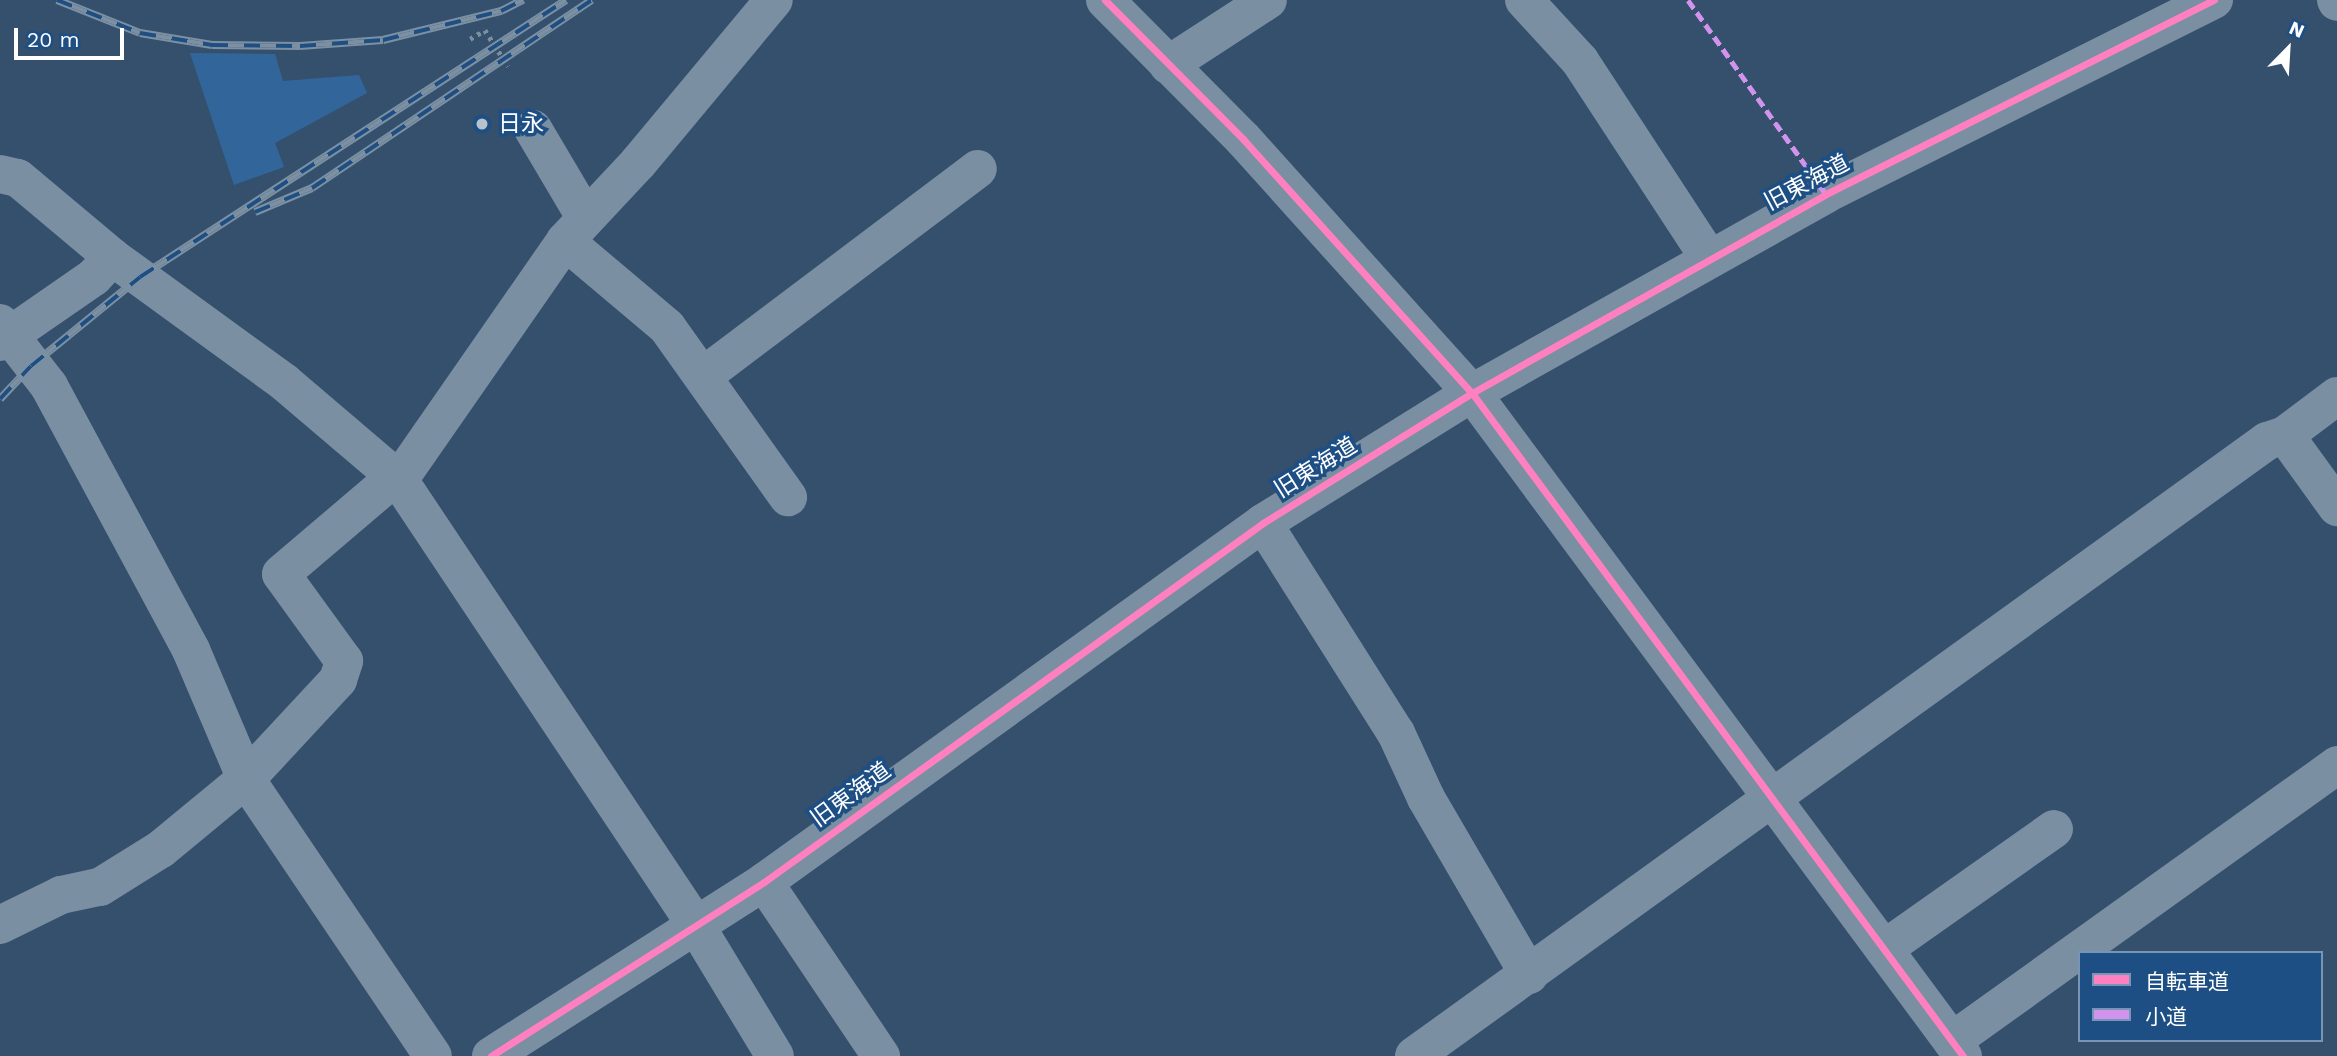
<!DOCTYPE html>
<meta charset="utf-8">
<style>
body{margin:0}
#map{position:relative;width:2337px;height:1056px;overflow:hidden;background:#35506d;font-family:"Work Sans","Noto Sans JP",sans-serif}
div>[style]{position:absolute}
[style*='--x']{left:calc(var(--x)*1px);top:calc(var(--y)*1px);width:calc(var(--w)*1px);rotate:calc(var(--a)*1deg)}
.green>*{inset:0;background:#32669b}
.path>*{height:4.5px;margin-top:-2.25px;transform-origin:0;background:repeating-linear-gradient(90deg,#7b8fa3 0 3.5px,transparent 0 8.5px)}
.minor>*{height:38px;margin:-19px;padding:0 19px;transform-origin:19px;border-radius:19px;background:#7b8fa3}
.rail>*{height:8px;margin-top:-4px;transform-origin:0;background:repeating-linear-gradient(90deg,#1d4f85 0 16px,#7c90a3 0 32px);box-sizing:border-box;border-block:2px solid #7c90a3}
.quiet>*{height:5px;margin-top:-2.5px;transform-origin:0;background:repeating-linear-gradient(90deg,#d193ec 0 10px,transparent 0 15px)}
.cycleway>*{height:7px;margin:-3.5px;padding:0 3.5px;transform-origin:3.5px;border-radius:3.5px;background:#ff80c0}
.dots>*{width:19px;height:19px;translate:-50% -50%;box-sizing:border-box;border:4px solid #1d4f85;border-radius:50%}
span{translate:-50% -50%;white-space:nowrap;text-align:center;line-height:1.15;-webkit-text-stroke:7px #1d4f85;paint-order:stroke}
.poi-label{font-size:23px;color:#fff}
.left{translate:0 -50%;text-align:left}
.street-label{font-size:23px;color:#fff}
.legend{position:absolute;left:2078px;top:951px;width:245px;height:91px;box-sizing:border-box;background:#1d4f85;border:2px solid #7795b6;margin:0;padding:9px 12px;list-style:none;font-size:21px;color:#fff}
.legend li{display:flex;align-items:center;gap:14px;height:35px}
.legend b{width:35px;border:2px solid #7795b6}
.north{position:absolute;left:2253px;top:14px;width:70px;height:70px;-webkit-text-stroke:5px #1d4f85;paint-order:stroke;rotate:24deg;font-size:19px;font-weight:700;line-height:28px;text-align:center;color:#fff}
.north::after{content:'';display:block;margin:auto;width:24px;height:32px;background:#fff;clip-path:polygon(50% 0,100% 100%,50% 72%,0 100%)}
.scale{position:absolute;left:14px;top:28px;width:110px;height:32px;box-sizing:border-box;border:4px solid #fff;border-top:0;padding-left:9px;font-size:21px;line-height:24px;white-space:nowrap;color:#fff;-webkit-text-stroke:5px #1d4f85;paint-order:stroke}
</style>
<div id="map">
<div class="green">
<div style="clip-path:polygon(190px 53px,275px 54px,283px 81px,359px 75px,367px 93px,275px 143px,284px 167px,234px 185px)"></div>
</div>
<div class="path">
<div style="--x:470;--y:39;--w:17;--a:-31"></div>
<div style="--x:485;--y:30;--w:43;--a:57.4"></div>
</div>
<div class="minor">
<div style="--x:1105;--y:0;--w:196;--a:45.2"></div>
<div style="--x:1243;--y:139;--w:342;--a:48"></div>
<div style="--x:1472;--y:393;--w:825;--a:53.48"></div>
<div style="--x:1524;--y:0;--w:83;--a:47.4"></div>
<div style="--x:1580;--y:61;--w:235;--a:56.8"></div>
<div style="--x:2336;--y:0;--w:2;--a:63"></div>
<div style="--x:1168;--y:65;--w:119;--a:-33"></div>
<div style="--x:533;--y:129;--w:102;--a:59.4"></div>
<div style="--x:0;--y:174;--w:18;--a:13"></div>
<div style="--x:18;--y:178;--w:123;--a:40"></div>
<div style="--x:112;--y:257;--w:213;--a:36"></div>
<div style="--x:284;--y:382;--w:151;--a:40.4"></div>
<div style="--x:399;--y:480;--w:534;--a:56.31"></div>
<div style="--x:695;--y:924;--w:154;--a:58.8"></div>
<div style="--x:565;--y:241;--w:133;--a:40.1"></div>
<div style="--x:667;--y:327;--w:209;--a:54.6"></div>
<div style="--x:0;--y:323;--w:80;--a:52.1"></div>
<div style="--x:49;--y:386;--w:300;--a:61.7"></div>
<div style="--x:191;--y:650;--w:140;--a:66.9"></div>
<div style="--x:246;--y:779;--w:334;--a:56"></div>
<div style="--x:0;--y:342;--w:114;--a:-34.7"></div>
<div style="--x:94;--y:277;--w:27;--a:-48"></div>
<div style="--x:703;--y:376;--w:344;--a:-37"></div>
<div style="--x:2285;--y:435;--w:89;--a:54.2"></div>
<div style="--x:399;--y:480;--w:291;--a:-55.2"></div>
<div style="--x:565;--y:241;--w:107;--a:-46.9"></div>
<div style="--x:638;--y:163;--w:212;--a:-50.2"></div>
<div style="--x:1263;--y:523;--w:249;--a:57.7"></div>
<div style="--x:1396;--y:733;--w:72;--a:65.2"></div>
<div style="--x:1426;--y:798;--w:205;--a:59.8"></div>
<div style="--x:764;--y:882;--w:210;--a:56.1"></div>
<div style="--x:0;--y:925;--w:68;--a:-26.2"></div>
<div style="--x:61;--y:895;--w:40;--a:-12"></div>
<div style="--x:100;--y:887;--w:72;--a:-31.9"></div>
<div style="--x:161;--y:849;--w:110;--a:-39.5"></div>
<div style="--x:246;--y:779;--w:135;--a:-47.1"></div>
<div style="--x:338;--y:680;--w:20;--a:-72"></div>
<div style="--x:344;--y:661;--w:107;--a:-125.9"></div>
<div style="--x:281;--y:574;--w:150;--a:-40.4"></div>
<div style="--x:1884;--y:949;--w:208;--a:-35.2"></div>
<div style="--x:1952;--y:1041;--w:474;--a:-35.6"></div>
<div style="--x:491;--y:1056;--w:324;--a:-32.5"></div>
<div style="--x:764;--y:882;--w:615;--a:-35.73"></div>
<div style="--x:1263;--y:523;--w:246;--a:-31.9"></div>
<div style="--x:1472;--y:393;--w:406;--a:-29.3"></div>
<div style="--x:1826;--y:194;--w:434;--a:-26.6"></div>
<div style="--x:1414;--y:1056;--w:1052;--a:-35.79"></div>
<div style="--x:2267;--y:441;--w:19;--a:-18"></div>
<div style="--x:2285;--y:435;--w:65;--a:-36.9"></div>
</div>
<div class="rail">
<div style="--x:57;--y:0;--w:89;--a:21.7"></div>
<div style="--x:140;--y:33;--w:73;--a:9.5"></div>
<div style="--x:212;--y:45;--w:88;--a:0.7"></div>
<div style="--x:300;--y:46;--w:83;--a:-4.1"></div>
<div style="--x:383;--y:40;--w:122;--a:-13.8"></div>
<div style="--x:501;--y:11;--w:25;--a:-27"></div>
<div style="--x:255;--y:212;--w:62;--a:-22.8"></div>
<div style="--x:312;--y:188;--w:337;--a:-33.9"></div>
<div style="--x:0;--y:399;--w:45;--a:-46.8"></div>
<div style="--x:31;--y:366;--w:141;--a:-39.2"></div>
<div style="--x:140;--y:277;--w:508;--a:-33.03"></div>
</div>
<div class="quiet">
<div style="--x:1688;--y:0;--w:238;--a:54.6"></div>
</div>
<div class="cycleway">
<div style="--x:1105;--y:0;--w:196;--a:45.2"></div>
<div style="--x:1243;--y:139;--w:342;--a:48"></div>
<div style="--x:1472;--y:393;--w:825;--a:53.48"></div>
<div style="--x:491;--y:1056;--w:324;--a:-32.5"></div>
<div style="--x:764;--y:882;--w:615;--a:-35.73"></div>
<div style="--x:1263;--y:523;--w:246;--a:-31.9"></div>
<div style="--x:1472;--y:393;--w:406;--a:-29.3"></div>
<div style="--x:1826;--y:194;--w:434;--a:-26.6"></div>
</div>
<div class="dots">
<div style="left:482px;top:124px;background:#b8c2cc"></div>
</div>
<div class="poi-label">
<span class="left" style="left:498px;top:124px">日永</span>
</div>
<div class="street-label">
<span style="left:1807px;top:183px;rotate:-28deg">旧東海道</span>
<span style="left:1316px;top:468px;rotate:-32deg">旧東海道</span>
<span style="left:851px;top:795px;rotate:-36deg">旧東海道</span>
</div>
<ul class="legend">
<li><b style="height:9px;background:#ff80c0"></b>自転車道</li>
<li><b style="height:9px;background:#d193ec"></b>小道</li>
</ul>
<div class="north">N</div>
<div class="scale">20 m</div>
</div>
